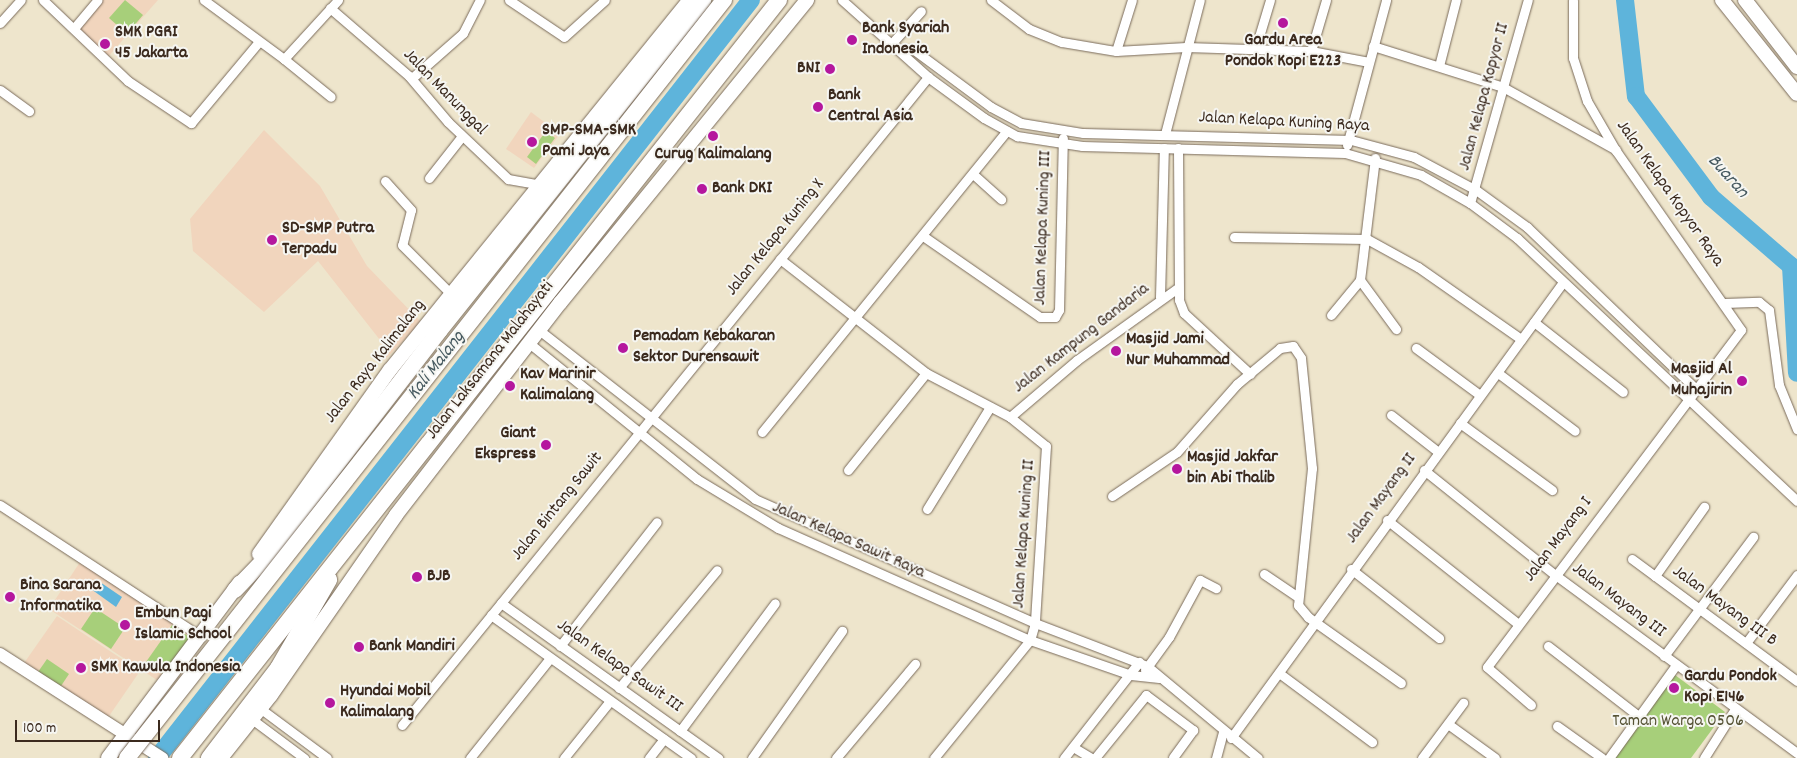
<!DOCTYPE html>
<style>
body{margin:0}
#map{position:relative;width:1797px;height:758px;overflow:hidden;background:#eee5cc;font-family:Dekko,sans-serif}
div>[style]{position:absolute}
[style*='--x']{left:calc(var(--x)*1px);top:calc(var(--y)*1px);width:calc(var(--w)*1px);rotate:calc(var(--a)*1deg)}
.built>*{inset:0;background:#f1d5bd}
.green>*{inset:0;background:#a7cf7a}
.water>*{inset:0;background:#5eb4db}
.river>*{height:18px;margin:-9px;padding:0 9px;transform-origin:9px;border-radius:9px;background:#5eb4db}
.roads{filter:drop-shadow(0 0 1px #7a6b5b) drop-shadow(0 0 1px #7a6b5b)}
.street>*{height:9px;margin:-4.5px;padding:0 4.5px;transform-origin:4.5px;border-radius:4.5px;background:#fff}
.secondary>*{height:12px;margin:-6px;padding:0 6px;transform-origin:6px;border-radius:6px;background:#fff}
.primary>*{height:14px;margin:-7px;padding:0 7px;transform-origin:7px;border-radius:7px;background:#fff}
.highway>*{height:16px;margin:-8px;padding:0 8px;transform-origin:8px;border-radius:8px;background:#fff}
.bridges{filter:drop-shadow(0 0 1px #7a6b5b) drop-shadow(0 0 1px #7a6b5b)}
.highway-bridge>*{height:16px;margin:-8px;padding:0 8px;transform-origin:8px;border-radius:8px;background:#fff}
.dots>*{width:14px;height:14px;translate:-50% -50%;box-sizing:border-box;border:2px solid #f6f6f2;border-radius:50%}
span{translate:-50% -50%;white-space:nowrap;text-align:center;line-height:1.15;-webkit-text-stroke:4px #f6f6f2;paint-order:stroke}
.poi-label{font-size:18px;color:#3b2a1e;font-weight:700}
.left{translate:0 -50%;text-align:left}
.right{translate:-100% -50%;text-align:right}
.street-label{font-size:18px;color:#3b2a1e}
.park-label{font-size:18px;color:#565335}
.water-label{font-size:19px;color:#475a60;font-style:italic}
.scale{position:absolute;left:15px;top:720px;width:145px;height:22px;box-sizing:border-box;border:2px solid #3b2a1e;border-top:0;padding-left:6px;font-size:15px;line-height:18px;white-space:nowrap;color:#3b2a1e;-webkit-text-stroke:4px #f6f6f2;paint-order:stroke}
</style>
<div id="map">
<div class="built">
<div style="clip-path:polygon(100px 0,158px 0,106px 59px,74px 29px)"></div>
<div style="clip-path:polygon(531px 112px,560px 134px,534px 168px,506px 149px)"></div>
<div style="clip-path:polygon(264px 130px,320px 186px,367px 266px,421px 322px,384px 361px,380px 340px,318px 261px,264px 312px,193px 251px,190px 219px)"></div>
<div style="clip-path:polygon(82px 559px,200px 640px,166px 686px,49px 609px)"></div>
<div style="clip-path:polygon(57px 616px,140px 671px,107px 719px,22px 666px)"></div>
</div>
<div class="green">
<div style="clip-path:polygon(125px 0,143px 15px,127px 34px,109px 18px)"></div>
<div style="clip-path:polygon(546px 131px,555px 138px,536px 164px,527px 157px)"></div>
<div style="clip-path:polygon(95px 608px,125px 628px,111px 649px,81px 629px)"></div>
<div style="clip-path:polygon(172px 625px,195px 641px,168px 678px,146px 662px)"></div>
<div style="clip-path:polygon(47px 659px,69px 674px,61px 686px,38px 672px)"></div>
<div style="clip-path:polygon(1675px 675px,1725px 712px,1691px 758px,1612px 758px)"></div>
</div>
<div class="water">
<div style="clip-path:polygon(97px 580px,122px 597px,116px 607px,91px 589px)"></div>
</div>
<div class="river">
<div style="--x:1625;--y:0;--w:97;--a:83.5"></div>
<div style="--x:1636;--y:96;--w:126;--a:53.4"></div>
<div style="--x:1711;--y:197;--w:106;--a:40.8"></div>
<div style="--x:1791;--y:266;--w:107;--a:86.8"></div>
<div style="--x:157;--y:758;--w:963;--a:-51.92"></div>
</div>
<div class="roads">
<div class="street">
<div style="--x:43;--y:0;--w:117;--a:43.6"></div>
<div style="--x:128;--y:81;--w:76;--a:33.7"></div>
<div style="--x:191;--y:123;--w:104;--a:-50.1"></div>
<div style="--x:204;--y:0;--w:99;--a:36.4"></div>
<div style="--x:284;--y:59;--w:80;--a:-47.5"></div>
<div style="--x:509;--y:0;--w:66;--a:33.9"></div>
<div style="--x:564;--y:37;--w:55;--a:-42.1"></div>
<div style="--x:842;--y:0;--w:115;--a:41.8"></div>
<div style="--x:928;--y:77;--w:69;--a:36.2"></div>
<div style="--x:984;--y:118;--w:38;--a:29"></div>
<div style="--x:1017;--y:136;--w:66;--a:8.7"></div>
<div style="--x:1082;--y:146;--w:263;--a:1.5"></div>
<div style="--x:1345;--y:153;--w:79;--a:16.1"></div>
<div style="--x:1421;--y:175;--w:56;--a:29.7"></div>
<div style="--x:1470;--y:203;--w:59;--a:36.7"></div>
<div style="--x:1517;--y:238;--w:384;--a:43.2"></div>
<div style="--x:991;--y:0;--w:48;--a:37.3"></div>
<div style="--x:1029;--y:29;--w:35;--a:22"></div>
<div style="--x:1062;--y:42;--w:55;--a:9.5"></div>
<div style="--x:1116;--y:51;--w:70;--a:-3.3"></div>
<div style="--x:1186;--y:47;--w:125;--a:1.8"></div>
<div style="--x:1311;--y:51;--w:59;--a:10.7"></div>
<div style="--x:330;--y:8;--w:104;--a:40.7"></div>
<div style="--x:409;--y:76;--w:60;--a:49.7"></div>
<div style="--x:448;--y:122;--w:83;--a:43.5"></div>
<div style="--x:508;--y:179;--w:35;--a:10"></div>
<div style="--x:0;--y:23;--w:31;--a:-48"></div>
<div style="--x:75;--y:27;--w:35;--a:-50"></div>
<div style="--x:892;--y:43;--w:43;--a:-47.8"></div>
<div style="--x:1373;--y:46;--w:136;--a:17.5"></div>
<div style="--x:1503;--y:87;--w:129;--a:29.1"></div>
<div style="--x:899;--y:49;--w:15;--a:4"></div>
<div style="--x:914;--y:50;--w:96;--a:36.5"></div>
<div style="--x:991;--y:107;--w:34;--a:28"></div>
<div style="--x:1021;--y:123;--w:63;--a:9.2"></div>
<div style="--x:1083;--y:133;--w:268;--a:1.5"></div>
<div style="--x:1351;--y:140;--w:65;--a:15.1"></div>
<div style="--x:1414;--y:157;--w:70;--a:28"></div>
<div style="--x:1476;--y:190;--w:63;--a:36"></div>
<div style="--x:1527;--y:227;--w:233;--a:43.8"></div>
<div style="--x:1255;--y:50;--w:52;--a:-73.3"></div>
<div style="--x:1116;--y:51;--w:53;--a:-72.6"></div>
<div style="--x:1311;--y:51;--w:53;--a:-73.6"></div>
<div style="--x:284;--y:59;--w:60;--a:39"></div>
<div style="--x:1439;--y:66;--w:68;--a:-75.6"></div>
<div style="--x:412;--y:78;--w:68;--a:-41.4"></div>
<div style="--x:463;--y:33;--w:37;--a:-63"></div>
<div style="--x:0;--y:90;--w:36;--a:36"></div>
<div style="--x:1165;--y:134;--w:138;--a:-75.4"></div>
<div style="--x:1347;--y:145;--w:150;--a:-74.9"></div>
<div style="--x:1178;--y:148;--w:152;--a:89.6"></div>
<div style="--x:1179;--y:300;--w:14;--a:69"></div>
<div style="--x:1184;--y:313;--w:90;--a:42.7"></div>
<div style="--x:973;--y:174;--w:38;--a:42"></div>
<div style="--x:429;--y:178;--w:53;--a:-51.8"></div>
<div style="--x:385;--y:181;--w:39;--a:48"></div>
<div style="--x:411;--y:210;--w:36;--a:104"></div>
<div style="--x:402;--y:245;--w:72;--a:45"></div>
<div style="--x:1470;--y:203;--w:211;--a:-74.1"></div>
<div style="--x:923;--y:236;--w:142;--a:34.7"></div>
<div style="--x:1040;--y:317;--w:15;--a:0"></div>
<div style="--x:1055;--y:317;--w:8;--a:-60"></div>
<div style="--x:1059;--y:310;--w:172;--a:-88.7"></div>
<div style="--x:1234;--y:237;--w:133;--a:0.9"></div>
<div style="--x:1367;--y:239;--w:58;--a:28.8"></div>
<div style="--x:1418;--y:267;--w:126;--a:35"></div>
<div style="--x:780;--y:259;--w:185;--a:38"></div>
<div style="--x:926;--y:373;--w:95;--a:27.6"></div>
<div style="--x:1010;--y:417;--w:46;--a:38.9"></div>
<div style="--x:1046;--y:446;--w:177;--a:93.6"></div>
<div style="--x:1035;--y:623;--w:18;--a:106"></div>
<div style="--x:1030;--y:640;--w:152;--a:129.1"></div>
<div style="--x:1360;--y:280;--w:61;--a:53.7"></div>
<div style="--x:1160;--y:297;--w:149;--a:-88.5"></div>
<div style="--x:1725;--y:303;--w:34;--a:-2"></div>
<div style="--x:1759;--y:302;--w:13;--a:39"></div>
<div style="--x:1769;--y:310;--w:76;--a:82.4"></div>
<div style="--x:1779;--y:385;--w:48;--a:67.8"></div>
<div style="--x:1331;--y:315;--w:45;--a:-50.4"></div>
<div style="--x:1360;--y:280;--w:123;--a:-83"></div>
<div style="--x:1534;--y:322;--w:113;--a:38.2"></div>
<div style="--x:539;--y:330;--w:274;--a:38"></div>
<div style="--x:755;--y:499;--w:306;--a:23.9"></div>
<div style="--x:1035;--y:623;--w:120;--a:21"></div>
<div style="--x:1147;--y:666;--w:144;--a:39.7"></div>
<div style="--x:529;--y:343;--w:216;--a:39"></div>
<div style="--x:697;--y:479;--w:95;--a:31.2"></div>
<div style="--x:778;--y:528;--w:276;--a:24"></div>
<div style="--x:1030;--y:640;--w:107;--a:19.1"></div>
<div style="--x:1131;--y:675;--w:28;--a:6"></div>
<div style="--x:1416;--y:348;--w:79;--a:36.3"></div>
<div style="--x:1498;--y:373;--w:96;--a:37"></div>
<div style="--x:1391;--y:415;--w:58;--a:38"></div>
<div style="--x:1010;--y:417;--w:88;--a:-40.4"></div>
<div style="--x:1077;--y:360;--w:122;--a:-35.6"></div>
<div style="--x:1460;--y:423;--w:114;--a:36.1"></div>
<div style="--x:762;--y:432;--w:388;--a:-50.9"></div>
<div style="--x:848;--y:470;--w:124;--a:-51.2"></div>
<div style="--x:1424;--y:470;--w:166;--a:38.7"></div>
<div style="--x:1554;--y:574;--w:302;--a:36.4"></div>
<div style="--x:1112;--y:496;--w:78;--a:-34.1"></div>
<div style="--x:1177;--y:452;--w:91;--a:-48.6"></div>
<div style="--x:1237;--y:384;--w:56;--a:-39.9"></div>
<div style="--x:1280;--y:348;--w:13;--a:-9"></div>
<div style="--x:1293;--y:346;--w:14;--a:56"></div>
<div style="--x:1301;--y:358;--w:111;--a:84.3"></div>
<div style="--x:1312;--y:468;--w:138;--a:95.8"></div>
<div style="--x:1298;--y:605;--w:16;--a:50"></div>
<div style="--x:1308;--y:617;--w:114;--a:35.4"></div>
<div style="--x:0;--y:505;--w:241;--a:33.2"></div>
<div style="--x:927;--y:509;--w:120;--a:-58.3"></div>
<div style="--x:1387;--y:520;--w:166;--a:38.4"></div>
<div style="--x:1632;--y:559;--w:205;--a:36.5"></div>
<div style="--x:1351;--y:569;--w:112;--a:38.1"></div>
<div style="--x:1264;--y:574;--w:41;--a:34.1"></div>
<div style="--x:1655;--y:576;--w:85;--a:-54.6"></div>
<div style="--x:501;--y:603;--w:267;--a:35.5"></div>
<div style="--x:491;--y:615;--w:246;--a:35.6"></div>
<div style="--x:1746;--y:643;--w:85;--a:-53.1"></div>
<div style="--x:560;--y:646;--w:157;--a:-52"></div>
<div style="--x:1548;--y:646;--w:116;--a:37.7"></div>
<div style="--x:1664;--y:656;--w:149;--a:-53.2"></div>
<div style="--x:1145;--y:670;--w:41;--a:-54"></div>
<div style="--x:1169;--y:637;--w:65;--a:-61.5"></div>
<div style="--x:1200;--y:580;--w:18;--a:27"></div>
<div style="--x:1279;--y:673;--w:116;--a:36.6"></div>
<div style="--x:619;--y:688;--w:153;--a:-50.3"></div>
<div style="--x:1531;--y:705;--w:58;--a:-139.2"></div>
<div style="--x:1487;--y:667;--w:422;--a:-53"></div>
<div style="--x:1741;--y:330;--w:218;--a:-124.9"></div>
<div style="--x:1616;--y:151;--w:58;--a:-120.1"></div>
<div style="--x:1587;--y:101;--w:45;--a:-108"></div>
<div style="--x:1573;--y:58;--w:58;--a:-90"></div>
<div style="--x:261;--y:709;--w:82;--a:36.6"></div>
<div style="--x:253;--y:720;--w:64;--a:36.7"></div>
<div style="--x:1448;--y:724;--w:58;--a:35.9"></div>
<div style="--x:402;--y:725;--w:835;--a:-50.93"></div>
<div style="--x:1557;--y:726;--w:55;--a:35.4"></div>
<div style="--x:680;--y:731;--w:159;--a:-53.4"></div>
<div style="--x:1231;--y:738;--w:564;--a:-53.94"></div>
<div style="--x:1073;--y:747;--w:21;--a:31"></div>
<div style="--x:470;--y:758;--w:128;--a:-51.3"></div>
<div style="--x:564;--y:758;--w:73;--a:-51.1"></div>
<div style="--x:649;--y:758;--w:24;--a:-52"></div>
<div style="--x:752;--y:758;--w:156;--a:-54.7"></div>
<div style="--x:836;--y:758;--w:123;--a:-50"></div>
<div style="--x:1064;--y:758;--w:122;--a:-52"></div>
<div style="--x:1095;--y:758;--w:81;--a:-51"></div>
<div style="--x:1146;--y:695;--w:59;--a:36.7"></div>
<div style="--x:1193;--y:730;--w:34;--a:126"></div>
<div style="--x:1216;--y:758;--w:28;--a:-75"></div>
<div style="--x:1422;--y:758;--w:69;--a:-53.3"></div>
<div style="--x:1609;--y:758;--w:115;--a:-54.2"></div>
<div style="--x:1704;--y:758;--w:58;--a:-57.7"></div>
</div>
<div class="secondary">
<div style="--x:0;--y:654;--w:193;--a:32.7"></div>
</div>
<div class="primary">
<div style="--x:1722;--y:0;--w:120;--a:51.4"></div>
<div style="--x:1745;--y:0;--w:85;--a:52.2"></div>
<div style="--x:259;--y:554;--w:226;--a:-54.6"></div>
<div style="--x:390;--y:370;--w:476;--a:-51"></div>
<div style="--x:108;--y:758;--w:220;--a:-53.1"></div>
<div style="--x:221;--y:758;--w:80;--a:-51.6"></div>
<div style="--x:271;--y:695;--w:219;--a:-55.2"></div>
<div style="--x:396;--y:515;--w:268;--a:-52.3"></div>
<div style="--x:560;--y:303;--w:391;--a:-50.8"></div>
</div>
<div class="highway">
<div style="--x:235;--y:590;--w:39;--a:-46"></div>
<div style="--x:262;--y:562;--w:292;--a:-52.5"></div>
<div style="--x:440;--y:330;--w:422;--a:-51.4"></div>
<div style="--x:180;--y:758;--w:966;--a:-51.68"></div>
<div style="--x:209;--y:758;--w:113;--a:-52.5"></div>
<div style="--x:278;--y:668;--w:102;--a:-59.9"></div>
</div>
</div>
<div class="bridges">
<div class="highway-bridge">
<div style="--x:127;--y:758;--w:965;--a:-51.78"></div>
</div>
</div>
<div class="dots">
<div style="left:1283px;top:23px;background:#b5179e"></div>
<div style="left:852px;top:40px;background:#b5179e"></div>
<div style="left:105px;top:44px;background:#b5179e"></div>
<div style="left:830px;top:69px;background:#b5179e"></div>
<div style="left:818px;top:107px;background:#b5179e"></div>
<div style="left:713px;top:136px;background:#b5179e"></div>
<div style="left:532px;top:142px;background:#b5179e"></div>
<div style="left:702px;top:189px;background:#b5179e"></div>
<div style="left:272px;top:240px;background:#b5179e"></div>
<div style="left:623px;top:348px;background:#b5179e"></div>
<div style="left:1116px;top:351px;background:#b5179e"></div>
<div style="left:1742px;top:381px;background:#b5179e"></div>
<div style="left:510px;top:386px;background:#b5179e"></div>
<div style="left:546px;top:445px;background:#b5179e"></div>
<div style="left:1177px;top:469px;background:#b5179e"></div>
<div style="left:417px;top:577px;background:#b5179e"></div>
<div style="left:10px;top:597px;background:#b5179e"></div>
<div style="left:125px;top:625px;background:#b5179e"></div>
<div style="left:359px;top:647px;background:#b5179e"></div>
<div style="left:81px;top:668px;background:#b5179e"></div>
<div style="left:1674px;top:688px;background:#b5179e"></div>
<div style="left:330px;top:703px;background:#b5179e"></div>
</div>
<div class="poi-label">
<span class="left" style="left:862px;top:40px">Bank Syariah<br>Indonesia</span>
<span class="left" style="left:115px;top:44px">SMK PGRI<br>45 Jakarta</span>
<span style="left:1283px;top:52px">Gardu Area<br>Pondok Kopi E223</span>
<span class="right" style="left:820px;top:69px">BNI</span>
<span class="left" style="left:828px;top:107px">Bank<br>Central Asia</span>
<span class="left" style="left:542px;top:142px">SMP-SMA-SMK<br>Pami Jaya</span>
<span style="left:713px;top:155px">Curug Kalimalang</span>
<span class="left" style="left:712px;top:189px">Bank DKI</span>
<span class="left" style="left:282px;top:240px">SD-SMP Putra<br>Terpadu</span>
<span class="left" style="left:633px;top:348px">Pemadam Kebakaran<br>Sektor Durensawit</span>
<span class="left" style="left:1126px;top:351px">Masjid Jami<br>Nur Muhammad</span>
<span class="right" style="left:1732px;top:381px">Masjid Al<br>Muhajirin</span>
<span class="left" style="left:520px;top:386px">Kav Marinir<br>Kalimalang</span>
<span class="right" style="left:536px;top:445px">Giant<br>Ekspress</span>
<span class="left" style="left:1187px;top:469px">Masjid Jakfar<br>bin Abi Thalib</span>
<span class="left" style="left:427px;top:577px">BJB</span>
<span class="left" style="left:20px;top:597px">Bina Sarana<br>Informatika</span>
<span class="left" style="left:135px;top:625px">Embun Pagi<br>Islamic School</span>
<span class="left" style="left:369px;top:647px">Bank Mandiri</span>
<span class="left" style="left:91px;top:668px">SMK Kawula Indonesia</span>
<span class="left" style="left:1684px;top:688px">Gardu Pondok<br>Kopi E146</span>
<span class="left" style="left:340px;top:703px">Hyundai Mobil<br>Kalimalang</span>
</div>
<div class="street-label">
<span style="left:444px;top:93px;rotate:46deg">Jalan Manunggal</span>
<span style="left:1485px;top:97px;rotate:-75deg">Jalan Kelapa Kopyor II</span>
<span style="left:1284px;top:123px;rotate:3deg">Jalan Kelapa Kuning Raya</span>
<span style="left:1669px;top:194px;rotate:55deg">Jalan Kelapa Kopyor Raya</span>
<span style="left:1044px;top:228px;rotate:-88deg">Jalan Kelapa Kuning III</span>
<span style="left:776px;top:238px;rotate:-51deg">Jalan Kelapa Kuning X</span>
<span style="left:1082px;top:339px;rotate:-38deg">Jalan Kampung Gandaria</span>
<span style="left:491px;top:361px;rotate:-52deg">Jalan Laksamana Malahayati</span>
<span style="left:376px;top:362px;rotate:-52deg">Jalan Raya Kalimalang</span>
<span style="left:1382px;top:499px;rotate:-54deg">Jalan Mayang II</span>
<span style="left:558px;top:507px;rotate:-51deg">Jalan Bintang Sawit</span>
<span style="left:1025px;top:534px;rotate:-86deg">Jalan Kelapa Kuning II</span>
<span style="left:1559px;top:540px;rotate:-53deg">Jalan Mayang I</span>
<span style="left:848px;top:541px;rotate:24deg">Jalan Kelapa Sawit Raya</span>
<span style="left:1618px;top:601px;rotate:37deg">Jalan Mayang III</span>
<span style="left:1724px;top:607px;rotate:36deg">Jalan Mayang III B</span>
<span style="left:619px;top:667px;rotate:35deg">Jalan Kelapa Sawit III</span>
</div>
<div class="park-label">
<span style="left:1678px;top:722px">Taman Warga 0506</span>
</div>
<div class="water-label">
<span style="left:1727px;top:177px;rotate:48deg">Buaran</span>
<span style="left:437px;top:366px;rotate:-52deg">Kali Malang</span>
</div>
<div class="scale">100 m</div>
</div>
